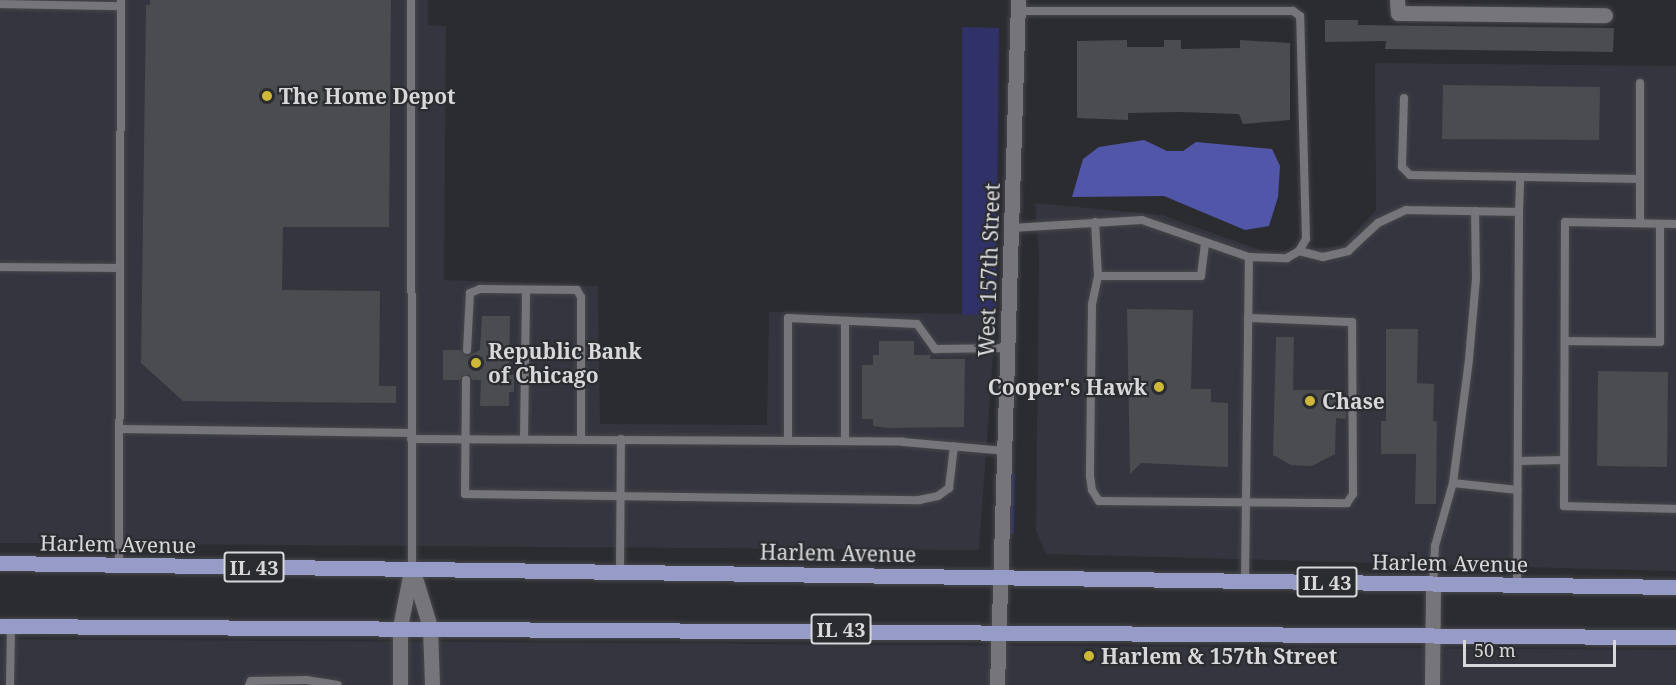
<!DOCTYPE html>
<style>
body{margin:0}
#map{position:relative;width:1676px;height:685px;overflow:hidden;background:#2b2c30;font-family:"Noto Serif",serif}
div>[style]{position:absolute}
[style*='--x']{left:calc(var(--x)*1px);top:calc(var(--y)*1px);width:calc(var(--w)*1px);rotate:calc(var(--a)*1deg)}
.built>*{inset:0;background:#34353f}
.green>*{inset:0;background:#303267}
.water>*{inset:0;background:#5256a8}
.building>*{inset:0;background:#4b4c50}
.roads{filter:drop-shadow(0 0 2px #47474b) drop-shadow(0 0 2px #47474b)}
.service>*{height:8px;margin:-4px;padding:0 4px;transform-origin:4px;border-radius:4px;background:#75757a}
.minor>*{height:15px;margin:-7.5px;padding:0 7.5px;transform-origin:7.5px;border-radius:7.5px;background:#75757a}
.primary>*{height:15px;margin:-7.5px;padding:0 7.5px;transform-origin:7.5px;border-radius:7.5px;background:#979cc6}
.dots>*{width:16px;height:16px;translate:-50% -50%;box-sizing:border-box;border:3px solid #2b2c30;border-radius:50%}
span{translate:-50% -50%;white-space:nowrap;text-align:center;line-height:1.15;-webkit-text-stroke:4.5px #2b2c30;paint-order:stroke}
.shield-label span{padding:2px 4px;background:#2b2c30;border:2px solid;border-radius:4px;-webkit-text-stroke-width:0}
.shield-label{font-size:20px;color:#d8d8db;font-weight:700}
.poi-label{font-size:21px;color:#d8d8db;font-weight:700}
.left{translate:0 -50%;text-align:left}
.right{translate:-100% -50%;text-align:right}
.street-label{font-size:21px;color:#d8d8db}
.scale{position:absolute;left:1463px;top:640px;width:153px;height:27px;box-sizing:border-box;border:3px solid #d8d8db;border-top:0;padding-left:8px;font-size:18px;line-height:21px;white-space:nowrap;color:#d8d8db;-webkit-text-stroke:4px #2b2c30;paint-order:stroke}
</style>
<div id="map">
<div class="built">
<div style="clip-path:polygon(0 0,428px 0,428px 25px,446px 26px,444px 280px,598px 286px,600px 424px,767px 425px,769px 312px,996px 314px,979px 550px,0 543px)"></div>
<div style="clip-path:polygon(1375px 63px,1676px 66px,1676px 571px,1046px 554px,1036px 531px,1039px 257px,1035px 203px,1162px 215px,1269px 253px,1342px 246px,1376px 210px)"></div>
<div style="clip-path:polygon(0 639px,1676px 650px,1676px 685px,0 685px)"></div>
</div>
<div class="green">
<div style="clip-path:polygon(962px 27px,999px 28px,996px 314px,962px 315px)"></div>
<div style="clip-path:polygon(1010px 471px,1015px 474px,1014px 533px,1009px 537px)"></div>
</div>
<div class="water">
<div style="clip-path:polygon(1144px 140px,1167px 151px,1183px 151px,1196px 142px,1272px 149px,1280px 166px,1278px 197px,1269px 226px,1245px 230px,1164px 196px,1072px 197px,1083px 159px,1099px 147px)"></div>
</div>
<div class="building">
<div style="clip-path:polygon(150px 0,391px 0,389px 227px,283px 227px,282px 290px,380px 291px,379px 386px,396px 386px,396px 403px,183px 401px,141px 363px,146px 5px,150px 5px)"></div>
<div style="clip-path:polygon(1325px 20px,1358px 20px,1358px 25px,1614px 28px,1613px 52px,1385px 49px,1386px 41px,1325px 42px)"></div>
<div style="clip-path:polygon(1127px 40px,1127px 47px,1164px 47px,1164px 40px,1181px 40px,1181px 49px,1240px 48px,1240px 40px,1290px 43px,1290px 120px,1243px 124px,1239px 114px,1180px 112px,1128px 113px,1128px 120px,1077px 118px,1077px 41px)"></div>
<div style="clip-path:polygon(1443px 85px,1600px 87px,1599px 140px,1442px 139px)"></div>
<div style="clip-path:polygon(1127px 309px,1193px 310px,1191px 389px,1211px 389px,1211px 402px,1228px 403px,1228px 467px,1141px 463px,1130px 474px)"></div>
<div style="clip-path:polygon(482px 316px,510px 316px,509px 375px,514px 375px,514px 392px,509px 392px,509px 406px,480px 406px,481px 380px,472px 380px,469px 374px,460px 380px,443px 380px,443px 350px,461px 350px,467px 356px,480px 350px)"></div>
<div style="clip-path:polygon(1386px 329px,1418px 329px,1417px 383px,1434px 384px,1433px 421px,1437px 422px,1436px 504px,1415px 504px,1416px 454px,1381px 454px,1381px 421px,1386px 421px)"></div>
<div style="clip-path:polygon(1276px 337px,1294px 337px,1293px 390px,1336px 390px,1336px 399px,1346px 399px,1346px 419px,1336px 418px,1335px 454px,1312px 466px,1291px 465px,1273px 455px)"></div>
<div style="clip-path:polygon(879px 341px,914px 341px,914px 355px,931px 355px,930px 359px,965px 359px,964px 427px,888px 428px,873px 426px,873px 419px,862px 419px,862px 365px,873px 365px,873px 355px,879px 355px)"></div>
<div style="clip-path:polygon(1598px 371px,1668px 372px,1667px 467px,1597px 466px)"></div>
</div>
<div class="roads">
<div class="service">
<div style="--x:411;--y:0;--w:568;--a:89.9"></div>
<div style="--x:0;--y:4;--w:120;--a:1"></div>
<div style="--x:1404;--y:98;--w:69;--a:91.7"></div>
<div style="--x:1402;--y:167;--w:11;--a:45"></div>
<div style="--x:1410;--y:175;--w:230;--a:1"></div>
<div style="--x:1519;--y:212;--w:35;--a:-88"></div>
<div style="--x:1095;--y:222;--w:54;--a:86.8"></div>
<div style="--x:1098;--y:276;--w:103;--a:0"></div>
<div style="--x:1201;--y:276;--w:34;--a:-83"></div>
<div style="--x:1640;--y:223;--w:140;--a:-90"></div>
<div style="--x:1676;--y:224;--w:111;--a:-179"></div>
<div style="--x:1565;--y:222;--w:284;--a:90.2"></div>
<div style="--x:1564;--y:506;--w:112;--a:1.5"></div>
<div style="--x:1012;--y:228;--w:130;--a:-3.5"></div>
<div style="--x:1142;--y:220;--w:113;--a:19.1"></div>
<div style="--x:1249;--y:257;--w:38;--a:2"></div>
<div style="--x:1287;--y:258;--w:14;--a:-30"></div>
<div style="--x:1299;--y:251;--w:14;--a:-60"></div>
<div style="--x:1306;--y:239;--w:223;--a:-91.5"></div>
<div style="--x:1300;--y:16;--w:9;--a:-144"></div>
<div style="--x:1293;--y:11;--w:275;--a:180"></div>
<div style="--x:1299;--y:251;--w:25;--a:14"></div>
<div style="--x:1323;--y:257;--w:26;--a:-13"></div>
<div style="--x:1348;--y:251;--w:41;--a:-43"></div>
<div style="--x:1378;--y:223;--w:31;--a:-25"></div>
<div style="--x:1406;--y:210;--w:113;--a:1"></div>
<div style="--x:1519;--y:212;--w:374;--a:90.3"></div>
<div style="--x:0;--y:267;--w:120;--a:0.5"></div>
<div style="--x:1098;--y:276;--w:30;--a:102"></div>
<div style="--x:1092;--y:305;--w:171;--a:90.7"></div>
<div style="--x:1090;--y:476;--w:14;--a:82"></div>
<div style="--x:1092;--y:490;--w:13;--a:58"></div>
<div style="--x:1099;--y:501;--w:248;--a:0.5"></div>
<div style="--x:1347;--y:503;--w:11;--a:-56"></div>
<div style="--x:1353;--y:494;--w:172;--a:-90.3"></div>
<div style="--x:1352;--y:322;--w:104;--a:-177.8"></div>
<div style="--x:1565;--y:341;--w:95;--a:0.6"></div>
<div style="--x:1660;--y:342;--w:118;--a:-90"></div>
<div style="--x:467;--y:350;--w:57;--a:-87"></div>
<div style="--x:470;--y:293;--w:11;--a:-22"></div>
<div style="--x:480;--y:289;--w:97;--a:0.6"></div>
<div style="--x:577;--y:290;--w:8;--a:60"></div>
<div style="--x:581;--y:297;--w:142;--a:90"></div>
<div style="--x:466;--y:380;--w:114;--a:90.5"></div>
<div style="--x:465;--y:494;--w:454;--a:0.8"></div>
<div style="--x:919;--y:500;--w:19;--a:-12"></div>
<div style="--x:938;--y:496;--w:14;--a:-36"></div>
<div style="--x:949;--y:488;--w:42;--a:-83.2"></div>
<div style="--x:120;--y:429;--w:292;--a:0.8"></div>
<div style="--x:411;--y:439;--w:492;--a:0.3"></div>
<div style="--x:903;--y:442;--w:102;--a:5"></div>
<div style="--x:524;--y:439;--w:149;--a:-89.2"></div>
<div style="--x:788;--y:440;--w:122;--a:-90"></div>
<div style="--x:788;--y:318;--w:129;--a:2.7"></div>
<div style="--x:917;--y:324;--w:31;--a:54"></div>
<div style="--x:935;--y:349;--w:73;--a:-0.8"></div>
<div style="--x:845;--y:441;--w:118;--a:-90"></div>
<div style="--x:1518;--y:461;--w:46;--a:-1.2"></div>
<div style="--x:1453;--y:483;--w:65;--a:6.1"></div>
<div style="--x:119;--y:566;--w:566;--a:-89.8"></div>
<div style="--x:620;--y:571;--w:132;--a:-89.6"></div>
<div style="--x:1245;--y:581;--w:324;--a:-89.3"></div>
<div style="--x:1433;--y:584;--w:38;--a:-87"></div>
<div style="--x:1435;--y:546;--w:66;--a:-74.1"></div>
<div style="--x:1453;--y:483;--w:125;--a:-82.6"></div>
<div style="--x:1469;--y:359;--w:80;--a:-85"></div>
<div style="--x:1476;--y:279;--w:68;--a:-90.8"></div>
<div style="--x:10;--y:685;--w:59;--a:-89"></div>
<div style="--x:249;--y:685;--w:4;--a:-63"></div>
<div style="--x:251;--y:681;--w:55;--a:-1"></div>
<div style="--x:306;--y:680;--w:32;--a:9"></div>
</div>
<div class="minor">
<div style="--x:1397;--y:0;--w:13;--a:86"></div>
<div style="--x:1398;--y:13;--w:207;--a:0.6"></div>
<div style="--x:412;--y:568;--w:62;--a:73"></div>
<div style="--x:430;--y:627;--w:58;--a:88"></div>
<div style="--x:400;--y:685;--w:58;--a:-90"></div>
<div style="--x:400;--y:627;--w:57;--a:-78.9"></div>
<div style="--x:997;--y:685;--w:685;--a:-88.24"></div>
<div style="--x:1432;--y:685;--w:101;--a:-89.4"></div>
</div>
<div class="primary">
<div style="--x:0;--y:563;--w:1676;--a:0.82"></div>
<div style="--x:0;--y:626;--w:1676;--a:0.38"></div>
</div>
</div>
<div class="dots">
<div style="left:267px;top:96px;background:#cfb837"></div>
<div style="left:476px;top:363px;background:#cfb837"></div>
<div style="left:1159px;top:387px;background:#cfb837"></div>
<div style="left:1310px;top:401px;background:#cfb837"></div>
<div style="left:1089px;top:656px;background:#cfb837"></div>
</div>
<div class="shield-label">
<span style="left:254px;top:567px">IL 43</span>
<span style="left:1327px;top:582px">IL 43</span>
<span style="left:841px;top:629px">IL 43</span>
</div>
<div class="poi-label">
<span class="left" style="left:279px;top:96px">The Home Depot</span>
<span class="left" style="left:488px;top:363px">Republic Bank<br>of Chicago</span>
<span class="right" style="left:1147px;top:387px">Cooper's Hawk</span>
<span class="left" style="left:1322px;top:401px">Chase</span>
<span class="left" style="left:1101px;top:656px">Harlem &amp; 157th Street</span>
</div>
<div class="street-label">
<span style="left:989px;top:270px;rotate:-88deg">West 157th Street</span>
<span style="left:118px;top:544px;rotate:1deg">Harlem Avenue</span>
<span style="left:838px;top:553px;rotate:1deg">Harlem Avenue</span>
<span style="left:1450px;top:563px;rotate:1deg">Harlem Avenue</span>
</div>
<div class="scale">50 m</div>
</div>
